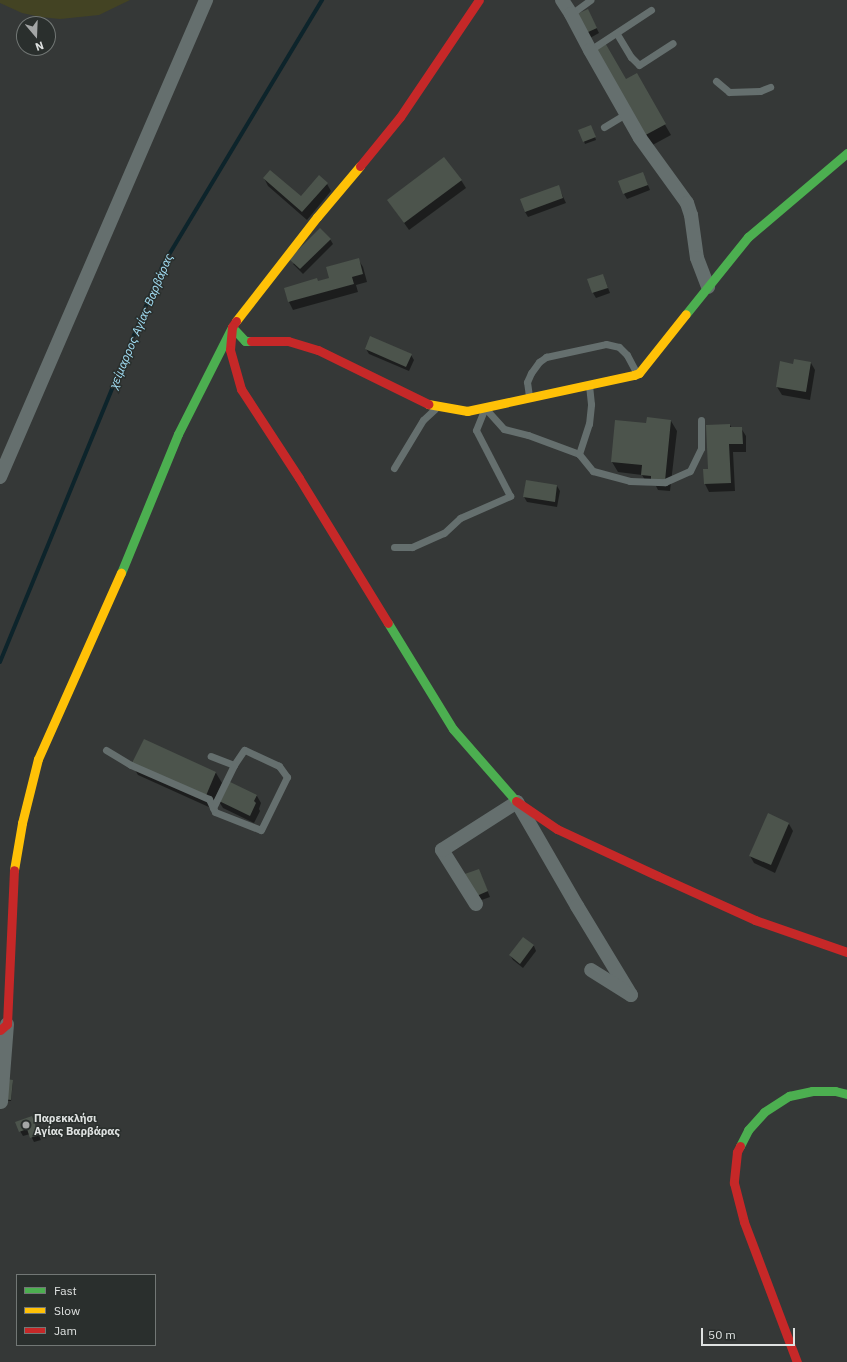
<!DOCTYPE html>
<meta charset="utf-8">
<style>
body{margin:0}
#map{position:relative;width:847px;height:1362px;overflow:hidden;background:#353837;font-family:"IBM Plex Sans",sans-serif}
div>[style]{position:absolute}
[style*='--x']{left:calc(var(--x)*1px);top:calc(var(--y)*1px);width:calc(var(--w)*1px);rotate:calc(var(--a)*1deg)}
.green>*{inset:0;background:#434323}
.shadow>*{inset:0;background:#0007}
.stream>*{height:4px;margin:-2px;padding:0 2px;transform-origin:2px;border-radius:2px;background:#0d242b}
.building>*{inset:0;background:#4c544c}
.lane>*{height:7px;margin:-3.5px;padding:0 3.5px;transform-origin:3.5px;border-radius:3.5px;background:#656f6e}
.street>*{height:14px;margin:-7px;padding:0 7px;transform-origin:7px;border-radius:7px;background:#656f6e}
.fast>*{height:9px;margin:-4.5px;padding:0 4.5px;transform-origin:4.5px;border-radius:4.5px;background:#4caf50}
.slow>*{height:9px;margin:-4.5px;padding:0 4.5px;transform-origin:4.5px;border-radius:4.5px;background:#ffc107}
.jam>*{height:9px;margin:-4.5px;padding:0 4.5px;transform-origin:4.5px;border-radius:4.5px;background:#c62828}
.dots>*{width:11px;height:11px;translate:-50% -50%;box-sizing:border-box;border:2px solid #2a2f2d;border-radius:50%}
span{translate:-50% -50%;white-space:nowrap;text-align:center;line-height:1.15;-webkit-text-stroke:3px #2a2f2d;paint-order:stroke}
.poi-label{font-size:11px;color:#dfe2e1;font-weight:700}
.left{translate:0 -50%;text-align:left}
.water-label{font-size:12px;color:#a3e0f7;font-style:italic}
.legend{position:absolute;left:16px;top:1274px;width:140px;height:72px;box-sizing:border-box;background:#2a2f2d;border:1px solid #727775;margin:0;padding:5px 7px;list-style:none;font-size:12px;color:#dfe2e1}
.legend li{display:flex;align-items:center;gap:8px;height:20px}
.legend b{width:20px;border:1px solid #727775}
.north{position:absolute;left:16px;top:16px;width:40px;height:40px;box-sizing:border-box;background:#2a2f2d;border:1px solid #727775;border-radius:50%;rotate:161deg;font-size:11px;font-weight:700;line-height:16px;text-align:center;color:#dfe2e1}
.north::after{content:'';display:block;margin:auto;width:14px;height:18px;background:#a4a6a6;clip-path:polygon(50% 0,100% 100%,50% 72%,0 100%)}
.scale{position:absolute;left:701px;top:1328px;width:94px;height:18px;box-sizing:border-box;border:2px solid #dfe2e1;border-top:0;padding-left:5px;font-size:12px;line-height:14px;white-space:nowrap;color:#dfe2e1;-webkit-text-stroke:3px #2a2f2d;paint-order:stroke}
</style>
<div id="map">
<div class="green">
<div style="clip-path:polygon(0 0,130px 0,99px 15px,60px 19px,41px 17px,22px 13px,0 3px)"></div>
</div>
<div class="shadow">
<div style="clip-path:polygon(590px 15px,599px 33px,590px 38px,587px 33px)"></div>
<div style="clip-path:polygon(636px 75px,671px 135px,647px 148px,626px 81px)"></div>
<div style="clip-path:polygon(592px 128px,596px 140px,585px 144px,580px 131px)"></div>
<div style="clip-path:polygon(264px 178px,301px 198px,327px 184px,331px 191px,307px 220px,268px 186px)"></div>
<div style="clip-path:polygon(645px 178px,650px 190px,627px 199px,624px 194px)"></div>
<div style="clip-path:polygon(461px 180px,466px 188px,409px 230px,388px 200px)"></div>
<div style="clip-path:polygon(558px 186px,566px 203px,528px 217px,525px 212px)"></div>
<div style="clip-path:polygon(330px 239px,333px 244px,303px 274px,293px 264px)"></div>
<div style="clip-path:polygon(358px 259px,363px 267px,367px 282px,356px 285px,358px 292px,293px 310px,289px 302px,318px 282px,331px 279px)"></div>
<div style="clip-path:polygon(603px 275px,610px 293px,596px 298px,593px 293px)"></div>
<div style="clip-path:polygon(366px 349px,411px 355px,414px 360px,409px 371px,369px 354px)"></div>
<div style="clip-path:polygon(811px 363px,815px 370px,810px 400px,782px 395px,777px 387px,794px 365px)"></div>
<div style="clip-path:polygon(671px 421px,677px 431px,670px 491px,658px 490px,656px 486px,648px 485px,642px 475px,618px 472px,612px 462px,647px 425px)"></div>
<div style="clip-path:polygon(730px 425px,732px 428px,741px 428px,746px 436px,746px 452px,733px 452px,735px 491px,709px 492px,705px 484px,704px 470px,709px 470px)"></div>
<div style="clip-path:polygon(557px 486px,560px 491px,557px 507px,527px 502px,524px 497px)"></div>
<div style="clip-path:polygon(144px 740px,216px 773px,222px 783px,211px 808px,138px 775px,132px 765px)"></div>
<div style="clip-path:polygon(227px 782px,257px 796px,261px 803px,259px 809px,260px 811px,254px 823px,223px 808px,218px 800px)"></div>
<div style="clip-path:polygon(789px 824px,793px 831px,775px 873px,754px 863px,750px 856px)"></div>
<div style="clip-path:polygon(481px 875px,490px 897px,476px 902px)"></div>
<div style="clip-path:polygon(523px 938px,534px 946px,536px 951px,523px 968px,513px 960px,510px 955px)"></div>
<div style="clip-path:polygon(13px 1081px,11px 1101px,6px 1101px)"></div>
<div style="clip-path:polygon(31px 1117px,41px 1140px,34px 1142px,30px 1134px,23px 1136px,20px 1131px)"></div>
</div>
<div class="stream">
<div style="--x:0;--y:662;--w:431;--a:-67.7"></div>
<div style="--x:164;--y:263;--w:307;--a:-59"></div>
</div>
<div class="building">
<div style="clip-path:polygon(588px 9px,597px 28px,586px 33px,577px 14px)"></div>
<div style="clip-path:polygon(604px 41px,626px 79px,637px 73px,666px 124px,640px 138px,590px 50px)"></div>
<div style="clip-path:polygon(591px 125px,596px 137px,583px 142px,578px 130px)"></div>
<div style="clip-path:polygon(444px 157px,462px 180px,404px 223px,387px 200px)"></div>
<div style="clip-path:polygon(270px 170px,301px 196px,319px 175px,328px 183px,302px 212px,263px 178px)"></div>
<div style="clip-path:polygon(643px 172px,648px 185px,623px 194px,618px 181px)"></div>
<div style="clip-path:polygon(559px 185px,563px 198px,525px 212px,520px 199px)"></div>
<div style="clip-path:polygon(320px 228px,331px 239px,300px 269px,289px 259px)"></div>
<div style="clip-path:polygon(359px 258px,363px 274px,352px 277px,354px 284px,288px 302px,284px 288px,317px 278px,318px 281px,329px 278px,326px 267px)"></div>
<div style="clip-path:polygon(603px 274px,608px 288px,592px 293px,587px 279px)"></div>
<div style="clip-path:polygon(370px 336px,412px 354px,406px 367px,365px 349px)"></div>
<div style="clip-path:polygon(794px 359px,811px 362px,806px 392px,776px 387px,780px 361px,793px 364px)"></div>
<div style="clip-path:polygon(647px 417px,671px 420px,665px 481px,651px 479px,651px 476px,641px 475px,642px 465px,611px 462px,615px 420px,646px 423px)"></div>
<div style="clip-path:polygon(730px 424px,730px 427px,742px 427px,743px 444px,729px 444px,731px 483px,704px 484px,703px 469px,708px 469px,706px 425px)"></div>
<div style="clip-path:polygon(526px 480px,557px 485px,555px 502px,523px 497px)"></div>
<div style="clip-path:polygon(144px 739px,216px 772px,205px 798px,131px 765px)"></div>
<div style="clip-path:polygon(226px 780px,257px 795px,254px 801px,256px 803px,250px 816px,217px 800px)"></div>
<div style="clip-path:polygon(768px 813px,789px 823px,771px 865px,749px 856px)"></div>
<div style="clip-path:polygon(479px 869px,488px 891px,472px 898px,459px 876px)"></div>
<div style="clip-path:polygon(523px 937px,534px 945px,520px 964px,509px 955px)"></div>
<div style="clip-path:polygon(6px 1079px,13px 1080px,11px 1100px,3px 1099px)"></div>
<div style="clip-path:polygon(32px 1116px,39px 1135px,30px 1138px,27px 1129px,19px 1132px,15px 1122px)"></div>
</div>
<div class="lane">
<div style="--x:571;--y:14;--w:24;--a:-36"></div>
<div style="--x:617;--y:34;--w:27;--a:59"></div>
<div style="--x:631;--y:57;--w:11;--a:45"></div>
<div style="--x:639;--y:65;--w:40;--a:-32.9"></div>
<div style="--x:590;--y:50;--w:73;--a:-33.3"></div>
<div style="--x:716;--y:81;--w:17;--a:40"></div>
<div style="--x:729;--y:92;--w:31;--a:-2"></div>
<div style="--x:760;--y:91;--w:11;--a:-22"></div>
<div style="--x:604;--y:127;--w:26;--a:-31"></div>
<div style="--x:529;--y:396;--w:14;--a:-98"></div>
<div style="--x:527;--y:382;--w:10;--a:-66"></div>
<div style="--x:531;--y:373;--w:14;--a:-54"></div>
<div style="--x:539;--y:362;--w:9;--a:-36"></div>
<div style="--x:546;--y:357;--w:61;--a:-12.2"></div>
<div style="--x:606;--y:344;--w:13;--a:13"></div>
<div style="--x:619;--y:347;--w:11;--a:45"></div>
<div style="--x:627;--y:355;--w:19;--a:62"></div>
<div style="--x:579;--y:454;--w:32;--a:-72"></div>
<div style="--x:589;--y:424;--w:20;--a:-84"></div>
<div style="--x:591;--y:404;--w:18;--a:-96"></div>
<div style="--x:394;--y:468;--w:56;--a:-58.9"></div>
<div style="--x:423;--y:420;--w:16;--a:-43"></div>
<div style="--x:394;--y:547;--w:18;--a:0"></div>
<div style="--x:412;--y:547;--w:35;--a:-24"></div>
<div style="--x:444;--y:533;--w:22;--a:-43"></div>
<div style="--x:460;--y:518;--w:55;--a:-23.7"></div>
<div style="--x:510;--y:496;--w:74;--a:-117.3"></div>
<div style="--x:476;--y:430;--w:24;--a:-68"></div>
<div style="--x:485;--y:408;--w:28;--a:48"></div>
<div style="--x:504;--y:429;--w:25;--a:14"></div>
<div style="--x:528;--y:435;--w:54;--a:20.4"></div>
<div style="--x:579;--y:454;--w:22;--a:51"></div>
<div style="--x:593;--y:471;--w:38;--a:15"></div>
<div style="--x:630;--y:481;--w:35;--a:2"></div>
<div style="--x:665;--y:482;--w:27;--a:-24"></div>
<div style="--x:690;--y:471;--w:25;--a:-64"></div>
<div style="--x:701;--y:448;--w:28;--a:-90"></div>
<div style="--x:106;--y:750;--w:29;--a:31"></div>
<div style="--x:131;--y:765;--w:85;--a:23.6"></div>
<div style="--x:209;--y:799;--w:14;--a:65"></div>
<div style="--x:215;--y:812;--w:49;--a:21.4"></div>
<div style="--x:261;--y:830;--w:59;--a:-63.9"></div>
<div style="--x:287;--y:777;--w:14;--a:-126"></div>
<div style="--x:279;--y:766;--w:38;--a:-155"></div>
<div style="--x:244;--y:750;--w:18;--a:124"></div>
<div style="--x:234;--y:765;--w:25;--a:-159"></div>
<div style="--x:213;--y:808;--w:48;--a:-64"></div>
</div>
<div class="street">
<div style="--x:562;--y:0;--w:17;--a:57"></div>
<div style="--x:571;--y:14;--w:41;--a:62.2"></div>
<div style="--x:590;--y:50;--w:101;--a:60.4"></div>
<div style="--x:640;--y:138;--w:80;--a:54.1"></div>
<div style="--x:687;--y:203;--w:13;--a:72"></div>
<div style="--x:691;--y:215;--w:43;--a:82.1"></div>
<div style="--x:697;--y:258;--w:31;--a:69"></div>
<div style="--x:0;--y:477;--w:520;--a:-66.64"></div>
<div style="--x:476;--y:904;--w:64;--a:-122.2"></div>
<div style="--x:442;--y:850;--w:89;--a:-32.6"></div>
<div style="--x:517;--y:802;--w:120;--a:60"></div>
<div style="--x:577;--y:906;--w:104;--a:58.8"></div>
<div style="--x:631;--y:995;--w:47;--a:-148"></div>
<div style="--x:1;--y:1102;--w:78;--a:-85.6"></div>
</div>
<div class="fast">
<div style="--x:686;--y:314;--w:99;--a:-51.2"></div>
<div style="--x:748;--y:237;--w:130;--a:-40.3"></div>
<div style="--x:121;--y:573;--w:150;--a:-67.7"></div>
<div style="--x:178;--y:434;--w:120;--a:-63.2"></div>
<div style="--x:232;--y:327;--w:19;--a:47"></div>
<div style="--x:245;--y:341;--w:6;--a:0"></div>
<div style="--x:388;--y:623;--w:124;--a:58.5"></div>
<div style="--x:453;--y:729;--w:96;--a:48.8"></div>
<div style="--x:740;--y:1146;--w:18;--a:-63"></div>
<div style="--x:748;--y:1130;--w:24;--a:-48"></div>
<div style="--x:764;--y:1112;--w:30;--a:-33"></div>
<div style="--x:789;--y:1096;--w:24;--a:-12"></div>
<div style="--x:812;--y:1091;--w:23;--a:0"></div>
<div style="--x:835;--y:1091;--w:12;--a:14"></div>
</div>
<div class="slow">
<div style="--x:236;--y:321;--w:132;--a:-52.1"></div>
<div style="--x:317;--y:217;--w:67;--a:-49.9"></div>
<div style="--x:428;--y:404;--w:40;--a:10"></div>
<div style="--x:467;--y:411;--w:171;--a:-12.2"></div>
<div style="--x:634;--y:375;--w:5;--a:-22"></div>
<div style="--x:639;--y:373;--w:75;--a:-51.5"></div>
<div style="--x:14;--y:870;--w:48;--a:-80.3"></div>
<div style="--x:22;--y:823;--w:66;--a:-76"></div>
<div style="--x:38;--y:759;--w:204;--a:-66"></div>
</div>
<div class="jam">
<div style="--x:360;--y:166;--w:63;--a:-50.8"></div>
<div style="--x:400;--y:117;--w:141;--a:-56"></div>
<div style="--x:236;--y:321;--w:7;--a:124"></div>
<div style="--x:232;--y:327;--w:23;--a:95"></div>
<div style="--x:230;--y:350;--w:41;--a:74.2"></div>
<div style="--x:241;--y:389;--w:106;--a:56.9"></div>
<div style="--x:299;--y:478;--w:170;--a:58.5"></div>
<div style="--x:251;--y:341;--w:37;--a:0"></div>
<div style="--x:288;--y:341;--w:31;--a:17"></div>
<div style="--x:318;--y:350;--w:123;--a:26.1"></div>
<div style="--x:516;--y:801;--w:50;--a:34.3"></div>
<div style="--x:557;--y:829;--w:111;--a:25"></div>
<div style="--x:658;--y:876;--w:107;--a:24.4"></div>
<div style="--x:755;--y:920;--w:97;--a:19.2"></div>
<div style="--x:0;--y:1030;--w:9;--a:-41"></div>
<div style="--x:7;--y:1024;--w:154;--a:-87.4"></div>
<div style="--x:740;--y:1146;--w:7;--a:117"></div>
<div style="--x:737;--y:1152;--w:31;--a:96"></div>
<div style="--x:734;--y:1183;--w:40;--a:75.6"></div>
<div style="--x:744;--y:1222;--w:150;--a:69.3"></div>
</div>
<div class="dots">
<div style="left:26px;top:1125px;background:#a4a6a6"></div>
</div>
<div class="poi-label">
<span class="left" style="left:34px;top:1125px">Παρεκκλήσι<br>Αγίας Βαρβάρας</span>
</div>
<div class="water-label">
<span style="left:141px;top:321px;rotate:-67deg">χείμαρρος Αγίας Βαρβάρας</span>
</div>
<ul class="legend">
<li><b style="height:5px;background:#4caf50"></b>Fast</li>
<li><b style="height:5px;background:#ffc107"></b>Slow</li>
<li><b style="height:5px;background:#c62828"></b>Jam</li>
</ul>
<div class="north">N</div>
<div class="scale">50 m</div>
</div>
